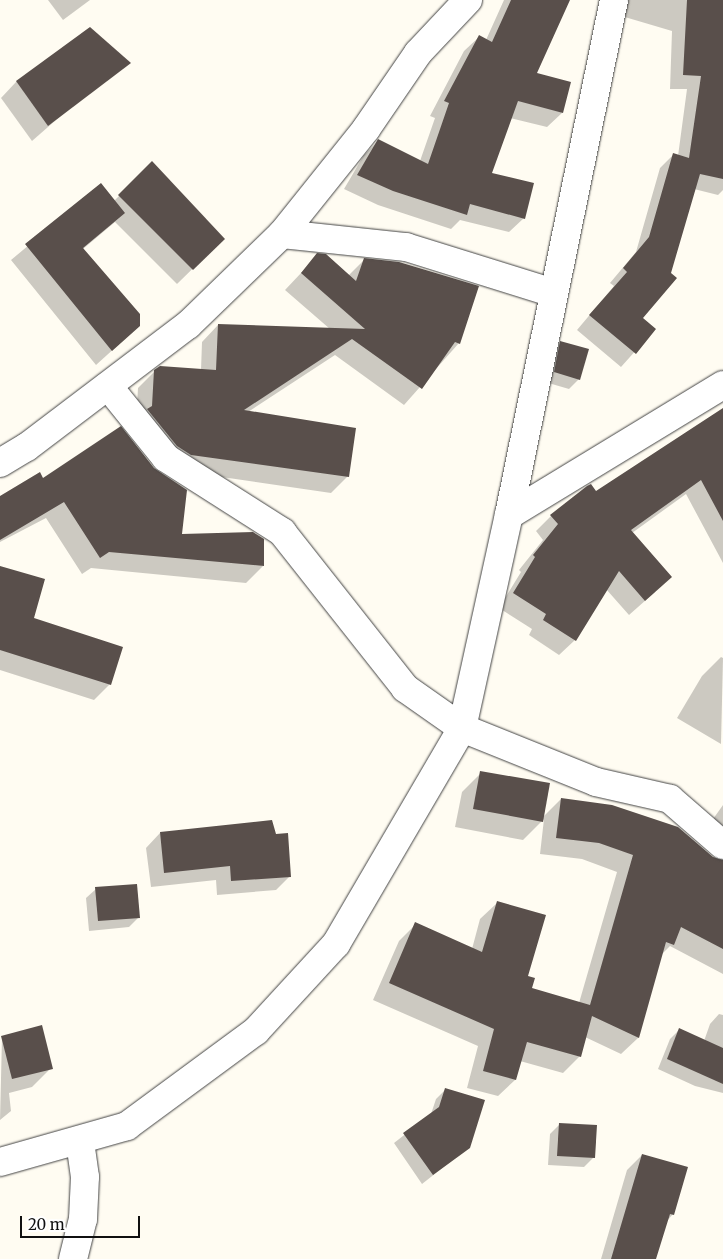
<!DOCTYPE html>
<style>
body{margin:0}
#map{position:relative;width:723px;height:1259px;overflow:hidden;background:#fffcf2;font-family:Merriweather,serif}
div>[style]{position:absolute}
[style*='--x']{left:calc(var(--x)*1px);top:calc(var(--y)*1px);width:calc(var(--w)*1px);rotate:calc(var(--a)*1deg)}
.shadow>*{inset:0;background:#0003}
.building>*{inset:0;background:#594f4b}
.roads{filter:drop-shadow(0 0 1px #434343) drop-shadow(0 0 1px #434343)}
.minor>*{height:28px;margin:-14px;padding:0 14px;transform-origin:14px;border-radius:14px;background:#fff}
span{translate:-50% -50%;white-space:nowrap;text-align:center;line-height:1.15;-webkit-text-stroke:5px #fff;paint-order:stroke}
.scale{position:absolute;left:20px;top:1216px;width:120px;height:22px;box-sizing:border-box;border:2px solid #101010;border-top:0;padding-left:6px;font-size:15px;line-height:18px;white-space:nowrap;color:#101010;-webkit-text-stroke:4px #fff;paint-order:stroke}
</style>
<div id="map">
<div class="shadow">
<div style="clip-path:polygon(48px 0,90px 0,63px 20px)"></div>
<div style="clip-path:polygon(504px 0,568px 0,536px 74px,562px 113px,547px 127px,510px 118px,490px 173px,524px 218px,509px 232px,460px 220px,451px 229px,378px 205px,344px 189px,364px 155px,378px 141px,420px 161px,435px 118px,430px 116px,464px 51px,479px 37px,486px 40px)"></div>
<div style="clip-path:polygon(622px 0,723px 0,723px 190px,718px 195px,694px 189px,642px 318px,655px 329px,621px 367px,577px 330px,614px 286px,610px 283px,636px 252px,660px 168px,674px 154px,678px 156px,687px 89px,670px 89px,672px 31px,618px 15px)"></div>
<div style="clip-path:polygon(89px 28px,72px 106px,32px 141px,1px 98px,16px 82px)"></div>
<div style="clip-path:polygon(152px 163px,223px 239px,177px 284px,115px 222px,83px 249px,139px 326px,96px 365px,11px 260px,101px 185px,114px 201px)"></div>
<div style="clip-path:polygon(318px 255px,348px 276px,364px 260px,459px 343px,404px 405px,335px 355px,248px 412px,348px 476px,331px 493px,174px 470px,136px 422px,138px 388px,155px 371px,201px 370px,202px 342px,218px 325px,330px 329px,285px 290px)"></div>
<div style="clip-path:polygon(561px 342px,579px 379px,569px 389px,545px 382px,551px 352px)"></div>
<div style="clip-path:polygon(723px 423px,723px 563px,686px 494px,632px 533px,655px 592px,629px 615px,606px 589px,575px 640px,559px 655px,529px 635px,532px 629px,499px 608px,521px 572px,519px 570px,543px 540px,536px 531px,551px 516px)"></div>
<div style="clip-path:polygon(43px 480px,181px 535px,263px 566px,246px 583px,91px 568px,82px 574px,46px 518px,0 542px,0 497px)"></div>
<div style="clip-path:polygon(0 569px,32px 619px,110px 684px,94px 700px,0 670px)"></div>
<div style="clip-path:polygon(721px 657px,723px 658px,721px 744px,677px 718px,702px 676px)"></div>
<div style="clip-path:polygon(481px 773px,542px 818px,561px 799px,721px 860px,701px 836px,723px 805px,723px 974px,670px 946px,661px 955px,638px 1038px,621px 1054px,585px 1037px,580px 1056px,563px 1073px,520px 1061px,515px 1080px,498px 1096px,467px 1088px,478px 1046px,373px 1000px,399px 941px,416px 924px,472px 949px,480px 919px,497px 903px,530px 989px,579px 1003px,617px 872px,582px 859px,540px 854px,544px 819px,523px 840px,455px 827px,462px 792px)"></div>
<div style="clip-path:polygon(160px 833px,290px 876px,276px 890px,217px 895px,216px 880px,151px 887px,146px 848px)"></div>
<div style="clip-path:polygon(96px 889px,139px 917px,129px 927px,89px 931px,86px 898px)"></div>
<div style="clip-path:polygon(719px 1014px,723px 1015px,723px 1093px,695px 1086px,658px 1069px,670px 1039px,680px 1029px,704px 1041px,710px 1024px)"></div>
<div style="clip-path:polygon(2px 1037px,51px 1068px,32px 1087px,9px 1093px,11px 1111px,0 1120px)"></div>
<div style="clip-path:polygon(446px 1089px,469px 1147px,422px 1184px,394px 1143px,431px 1114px,436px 1099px)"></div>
<div style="clip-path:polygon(560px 1124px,594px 1157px,584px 1167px,548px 1165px,550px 1134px)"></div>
<div style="clip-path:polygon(642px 1155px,673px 1214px,667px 1221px,655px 1259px,601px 1259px,627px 1170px)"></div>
</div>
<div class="building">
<div style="clip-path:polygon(511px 0,570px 0,537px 73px,571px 82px,563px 113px,518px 101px,492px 173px,534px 183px,525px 219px,470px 204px,467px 215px,393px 191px,357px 175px,378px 139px,428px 164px,449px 103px,444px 101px,479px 35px,492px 42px)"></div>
<div style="clip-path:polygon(687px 0,723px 0,723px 179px,700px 174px,671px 273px,677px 278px,643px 318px,656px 329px,636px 354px,589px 315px,627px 272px,623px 268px,649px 237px,673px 153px,689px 158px,701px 76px,683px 75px)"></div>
<div style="clip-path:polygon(90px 27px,131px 63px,48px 126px,16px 81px)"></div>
<div style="clip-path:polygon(152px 161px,225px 239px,193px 270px,118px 195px)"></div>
<div style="clip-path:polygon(101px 183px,125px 213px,83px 248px,140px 314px,140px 326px,112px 351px,25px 244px)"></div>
<div style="clip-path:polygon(317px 253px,326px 254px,356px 281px,364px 258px,399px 262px,479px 286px,460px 344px,455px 342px,422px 389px,352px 339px,244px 410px,356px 428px,349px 477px,191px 455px,177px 446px,147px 409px,152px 406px,154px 370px,160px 366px,216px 370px,218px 324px,365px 329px,301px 273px)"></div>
<div style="clip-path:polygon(560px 341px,589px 349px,580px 380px,554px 372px)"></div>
<div style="clip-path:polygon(723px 408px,723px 521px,701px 480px,631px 530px,672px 577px,645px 601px,619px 571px,576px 641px,543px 620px,546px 614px,513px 593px,535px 557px,533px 555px,558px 524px,550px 515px,587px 486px,591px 484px,596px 491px)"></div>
<div style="clip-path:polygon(121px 426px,154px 468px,187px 490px,182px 534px,253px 532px,264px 539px,264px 566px,109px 552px,100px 558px,64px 502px,0 540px,0 496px,40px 472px,43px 478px)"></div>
<div style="clip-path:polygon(0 566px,45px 579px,34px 618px,123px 647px,111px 685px,0 650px)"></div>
<div style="clip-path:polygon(480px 771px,550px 783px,543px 822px,473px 809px)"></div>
<div style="clip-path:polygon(561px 798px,612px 805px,678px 827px,713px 857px,723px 860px,723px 949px,681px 927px,674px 945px,666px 942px,639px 1038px,592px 1016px,581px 1057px,527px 1042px,516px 1080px,483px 1071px,494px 1029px,389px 983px,415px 922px,482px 952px,497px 901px,546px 915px,528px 976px,535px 978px,532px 988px,590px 1005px,633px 855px,599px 843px,556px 838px)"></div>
<div style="clip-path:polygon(272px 820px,276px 834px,288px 833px,291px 877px,231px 881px,230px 866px,164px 873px,160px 832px)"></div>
<div style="clip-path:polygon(137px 884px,140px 918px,98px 921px,95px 887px)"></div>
<div style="clip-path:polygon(42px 1025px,53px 1069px,12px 1079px,1px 1036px)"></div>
<div style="clip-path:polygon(679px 1028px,723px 1048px,723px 1084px,667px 1059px)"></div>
<div style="clip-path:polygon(445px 1088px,485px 1100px,470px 1148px,433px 1175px,403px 1133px,439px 1107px)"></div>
<div style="clip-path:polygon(559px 1123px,597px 1125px,595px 1158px,557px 1156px)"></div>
<div style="clip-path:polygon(642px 1154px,688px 1167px,674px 1215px,670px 1214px,656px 1259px,611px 1259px)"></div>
</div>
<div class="roads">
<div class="minor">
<div style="--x:282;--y:234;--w:125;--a:6"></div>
<div style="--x:406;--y:247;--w:155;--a:17.3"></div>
<div style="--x:108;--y:386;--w:92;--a:51.1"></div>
<div style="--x:166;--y:458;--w:138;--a:32.5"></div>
<div style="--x:282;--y:532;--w:199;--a:51.7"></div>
<div style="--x:405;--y:688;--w:70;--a:35.1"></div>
<div style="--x:462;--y:728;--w:144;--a:21.9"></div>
<div style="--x:596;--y:782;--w:76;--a:12.9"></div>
<div style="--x:670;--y:799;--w:70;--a:41"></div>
<div style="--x:0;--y:463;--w:31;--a:-31"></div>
<div style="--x:27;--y:447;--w:202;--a:-37.2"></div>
<div style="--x:188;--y:325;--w:131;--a:-44.1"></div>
<div style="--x:282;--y:234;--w:134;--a:-51.3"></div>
<div style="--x:366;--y:129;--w:92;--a:-55.6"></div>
<div style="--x:418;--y:53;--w:73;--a:-46.7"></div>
<div style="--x:509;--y:515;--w:250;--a:-31.3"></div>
<div style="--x:0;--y:1162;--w:132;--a:-15.8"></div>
<div style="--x:127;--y:1126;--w:160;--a:-36.4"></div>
<div style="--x:256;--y:1031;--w:118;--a:-47.4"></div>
<div style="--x:336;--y:944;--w:250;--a:-59.7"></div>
<div style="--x:462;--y:728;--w:218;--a:-77.6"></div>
<div style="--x:509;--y:515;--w:526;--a:-78.48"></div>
<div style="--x:73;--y:1259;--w:41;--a:-76"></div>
<div style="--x:83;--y:1219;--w:42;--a:-87.3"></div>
<div style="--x:85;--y:1177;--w:37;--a:-98"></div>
</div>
</div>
<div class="scale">20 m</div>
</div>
